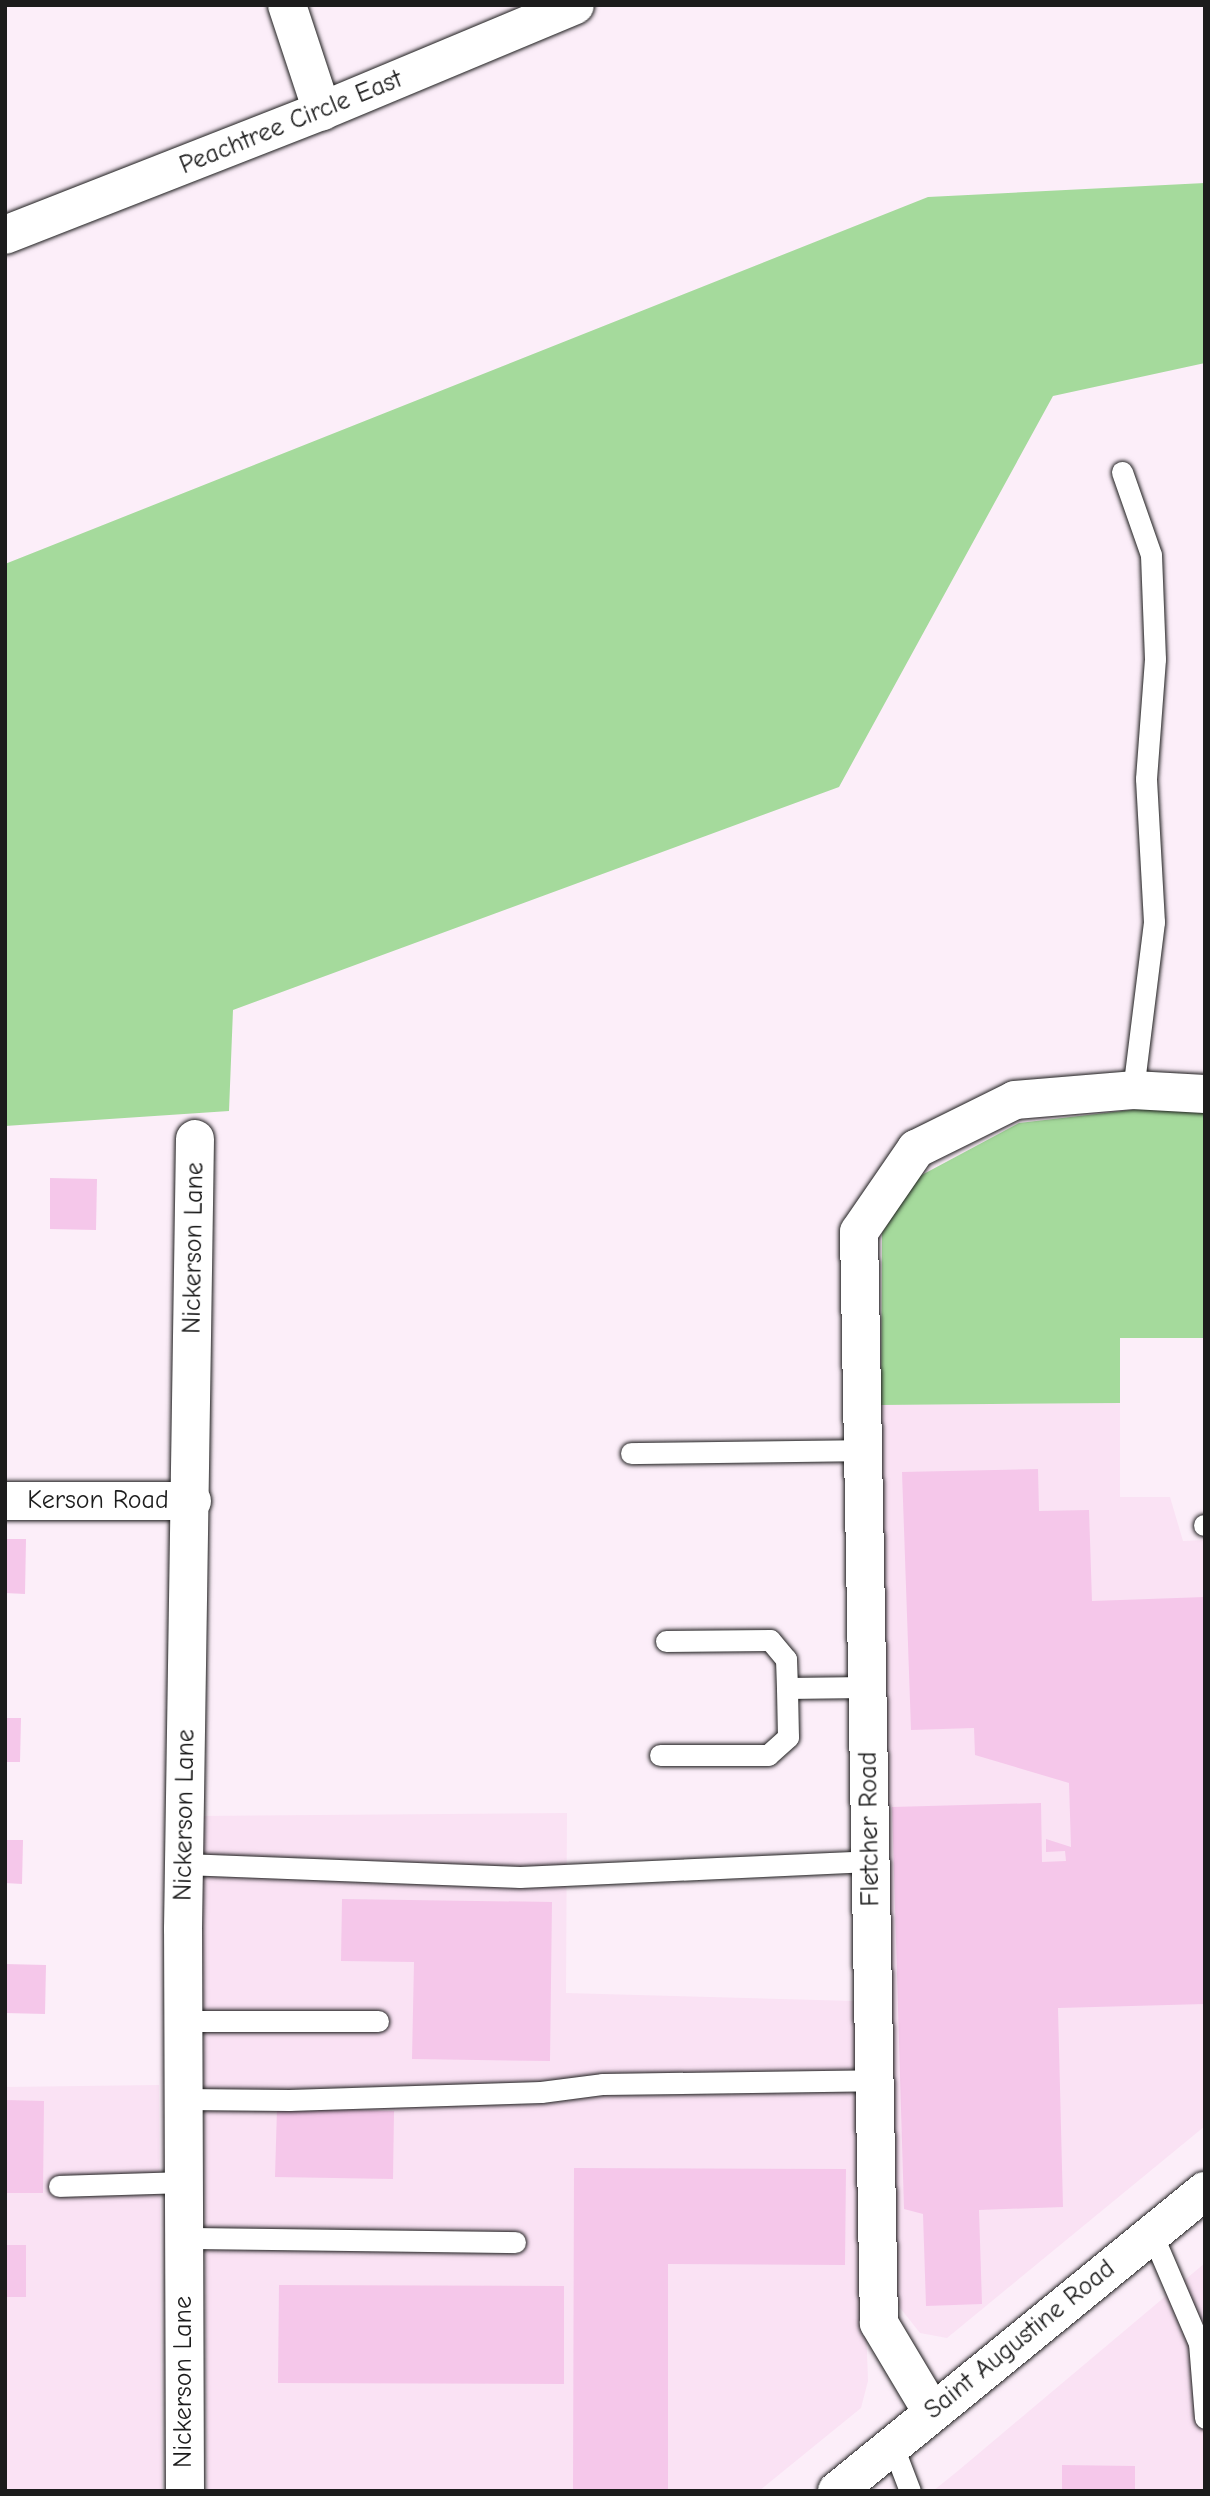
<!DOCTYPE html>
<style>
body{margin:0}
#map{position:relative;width:1210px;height:2496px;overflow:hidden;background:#fceef9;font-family:"Comic Neue",sans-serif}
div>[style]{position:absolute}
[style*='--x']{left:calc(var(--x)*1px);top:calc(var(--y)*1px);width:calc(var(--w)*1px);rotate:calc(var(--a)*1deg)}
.built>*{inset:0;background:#fae2f4}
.green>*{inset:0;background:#a5da9c}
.building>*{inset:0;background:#f5c7ea}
.roads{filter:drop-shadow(0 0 2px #1c1c1c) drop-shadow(0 0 2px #1c1c1c)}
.service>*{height:21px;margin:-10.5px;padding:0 10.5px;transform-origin:10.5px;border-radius:10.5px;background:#fff}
.minor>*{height:38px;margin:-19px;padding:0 19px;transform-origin:19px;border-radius:19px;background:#fff}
.secondary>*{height:38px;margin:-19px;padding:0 19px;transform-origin:19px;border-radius:19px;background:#fff}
span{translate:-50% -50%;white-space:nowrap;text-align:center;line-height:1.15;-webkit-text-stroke:5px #fff;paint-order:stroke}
.street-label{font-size:26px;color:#1c1c1c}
.frame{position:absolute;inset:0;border:7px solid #1c1c1c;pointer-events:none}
</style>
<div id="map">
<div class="built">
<div style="clip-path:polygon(1120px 1403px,1120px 1497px,1170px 1497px,1183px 1541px,1205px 1540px,1205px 2126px,947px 2338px,920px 2333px,897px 2304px,881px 1405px)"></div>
<div style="clip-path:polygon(567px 1813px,566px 1993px,855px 2001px,868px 2381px,861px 2408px,759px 2491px,207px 2491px,202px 1816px)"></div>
<div style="clip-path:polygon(159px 2085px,162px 2491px,5px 2491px,5px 2087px)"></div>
<div style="clip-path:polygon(1205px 2263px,1205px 2491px,933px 2491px,959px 2470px)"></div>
</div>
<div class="green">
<div style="clip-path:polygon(1205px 183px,1205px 363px,1053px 396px,839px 787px,233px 1010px,229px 1111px,5px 1126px,5px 564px,928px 197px)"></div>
<div style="clip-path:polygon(1148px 1108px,1205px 1112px,1205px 1338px,1120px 1338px,1120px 1403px,881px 1405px,882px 1233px,918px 1177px,1019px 1123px)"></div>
</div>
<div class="building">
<div style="clip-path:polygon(50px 1178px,97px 1179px,96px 1230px,50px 1229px)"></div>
<div style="clip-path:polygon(1038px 1469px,1039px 1511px,1089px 1510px,1092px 1601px,1205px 1597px,1205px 2004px,1058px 2008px,1063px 2207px,979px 2210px,982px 2304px,926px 2306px,923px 2214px,904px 2209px,892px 1807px,1041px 1803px,1042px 1862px,1066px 1861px,1065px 1851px,1046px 1852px,1046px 1839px,1071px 1847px,1069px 1783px,975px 1755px,974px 1728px,911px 1730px,902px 1472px)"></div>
<div style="clip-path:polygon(5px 1539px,26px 1539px,25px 1594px,5px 1593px)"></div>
<div style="clip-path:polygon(5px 1718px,21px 1718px,20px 1762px,5px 1762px)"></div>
<div style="clip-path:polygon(5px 1840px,23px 1840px,22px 1884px,5px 1883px)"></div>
<div style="clip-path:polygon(342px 1899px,552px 1902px,550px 2061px,412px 2059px,414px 1962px,341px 1961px)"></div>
<div style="clip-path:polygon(5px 1964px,46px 1965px,45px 2014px,5px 2013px)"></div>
<div style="clip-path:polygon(5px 2100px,44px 2101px,43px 2193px,5px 2193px)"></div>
<div style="clip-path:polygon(277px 2108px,394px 2111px,393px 2179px,275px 2177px)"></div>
<div style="clip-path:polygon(574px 2168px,846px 2169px,845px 2265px,668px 2264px,668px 2491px,573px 2491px)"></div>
<div style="clip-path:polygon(5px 2245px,26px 2245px,26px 2297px,5px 2297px)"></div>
<div style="clip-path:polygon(279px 2285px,564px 2286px,564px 2384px,278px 2383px)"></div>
<div style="clip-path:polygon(1062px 2465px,1135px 2466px,1135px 2491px,1062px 2491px)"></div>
</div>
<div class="roads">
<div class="service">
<div style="--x:1122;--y:472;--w:88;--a:70.7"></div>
<div style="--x:1151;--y:555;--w:104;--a:87.8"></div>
<div style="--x:1155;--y:659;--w:120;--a:94.3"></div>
<div style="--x:1146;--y:779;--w:143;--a:86.8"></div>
<div style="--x:1154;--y:922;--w:169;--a:97.1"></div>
<div style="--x:631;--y:1453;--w:232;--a:-0.7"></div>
<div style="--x:1204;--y:1525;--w:1;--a:0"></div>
<div style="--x:666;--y:1641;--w:104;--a:-0.6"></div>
<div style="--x:770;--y:1640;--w:25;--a:50"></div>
<div style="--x:786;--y:1659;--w:29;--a:88"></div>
<div style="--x:660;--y:1755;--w:108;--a:0"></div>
<div style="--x:768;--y:1755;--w:27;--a:-42"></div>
<div style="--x:788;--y:1737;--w:49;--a:-91.2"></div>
<div style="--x:787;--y:1688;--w:80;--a:-0.7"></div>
<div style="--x:184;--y:1864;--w:336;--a:2.2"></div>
<div style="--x:520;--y:1877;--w:350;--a:-2.6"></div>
<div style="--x:183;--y:2021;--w:195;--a:0"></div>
<div style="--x:183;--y:2099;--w:106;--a:0.5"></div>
<div style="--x:289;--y:2100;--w:252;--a:-1.8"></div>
<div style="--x:541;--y:2092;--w:63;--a:-7.4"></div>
<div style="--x:603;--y:2084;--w:272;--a:-0.8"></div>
<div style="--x:59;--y:2186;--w:124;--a:-1.8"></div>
<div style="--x:1152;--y:2234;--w:119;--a:66.7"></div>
<div style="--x:1199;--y:2343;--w:75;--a:85.4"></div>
<div style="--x:184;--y:2238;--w:331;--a:0.7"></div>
<div style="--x:892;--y:2444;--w:50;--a:69"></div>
</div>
<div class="minor">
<div style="--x:287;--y:5;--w:112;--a:71.7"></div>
<div style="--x:5;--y:235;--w:340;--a:-21.4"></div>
<div style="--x:322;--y:111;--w:274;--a:-22.7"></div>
<div style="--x:5;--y:1501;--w:187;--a:0"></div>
<div style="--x:932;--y:2412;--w:104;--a:-120.8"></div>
<div style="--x:879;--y:2323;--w:1091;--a:-91.05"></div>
<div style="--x:859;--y:1232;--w:101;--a:-55.5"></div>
<div style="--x:916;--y:1149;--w:110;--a:-26.3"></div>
<div style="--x:1015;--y:1100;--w:118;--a:-4.8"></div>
<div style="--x:1133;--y:1090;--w:72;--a:3.2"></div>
<div style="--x:185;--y:2491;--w:562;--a:-90.2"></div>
<div style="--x:183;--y:1929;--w:790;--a:-89.13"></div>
</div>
<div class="secondary">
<div style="--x:837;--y:2491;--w:475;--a:-39.2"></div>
</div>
</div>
<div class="street-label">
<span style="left:291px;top:123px;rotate:-22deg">Peachtree Circle East</span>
<span style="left:194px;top:1248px;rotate:-89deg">Nickerson Lane</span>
<span style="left:98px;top:1501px">Kerson Road</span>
<span style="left:185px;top:1815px;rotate:-89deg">Nickerson Lane</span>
<span style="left:870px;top:1829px;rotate:-91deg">Fletcher Road</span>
<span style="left:1020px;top:2340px;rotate:-39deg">Saint Augustine Road</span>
<span style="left:184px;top:2382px;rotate:-90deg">Nickerson Lane</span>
</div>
<div class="frame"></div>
</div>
